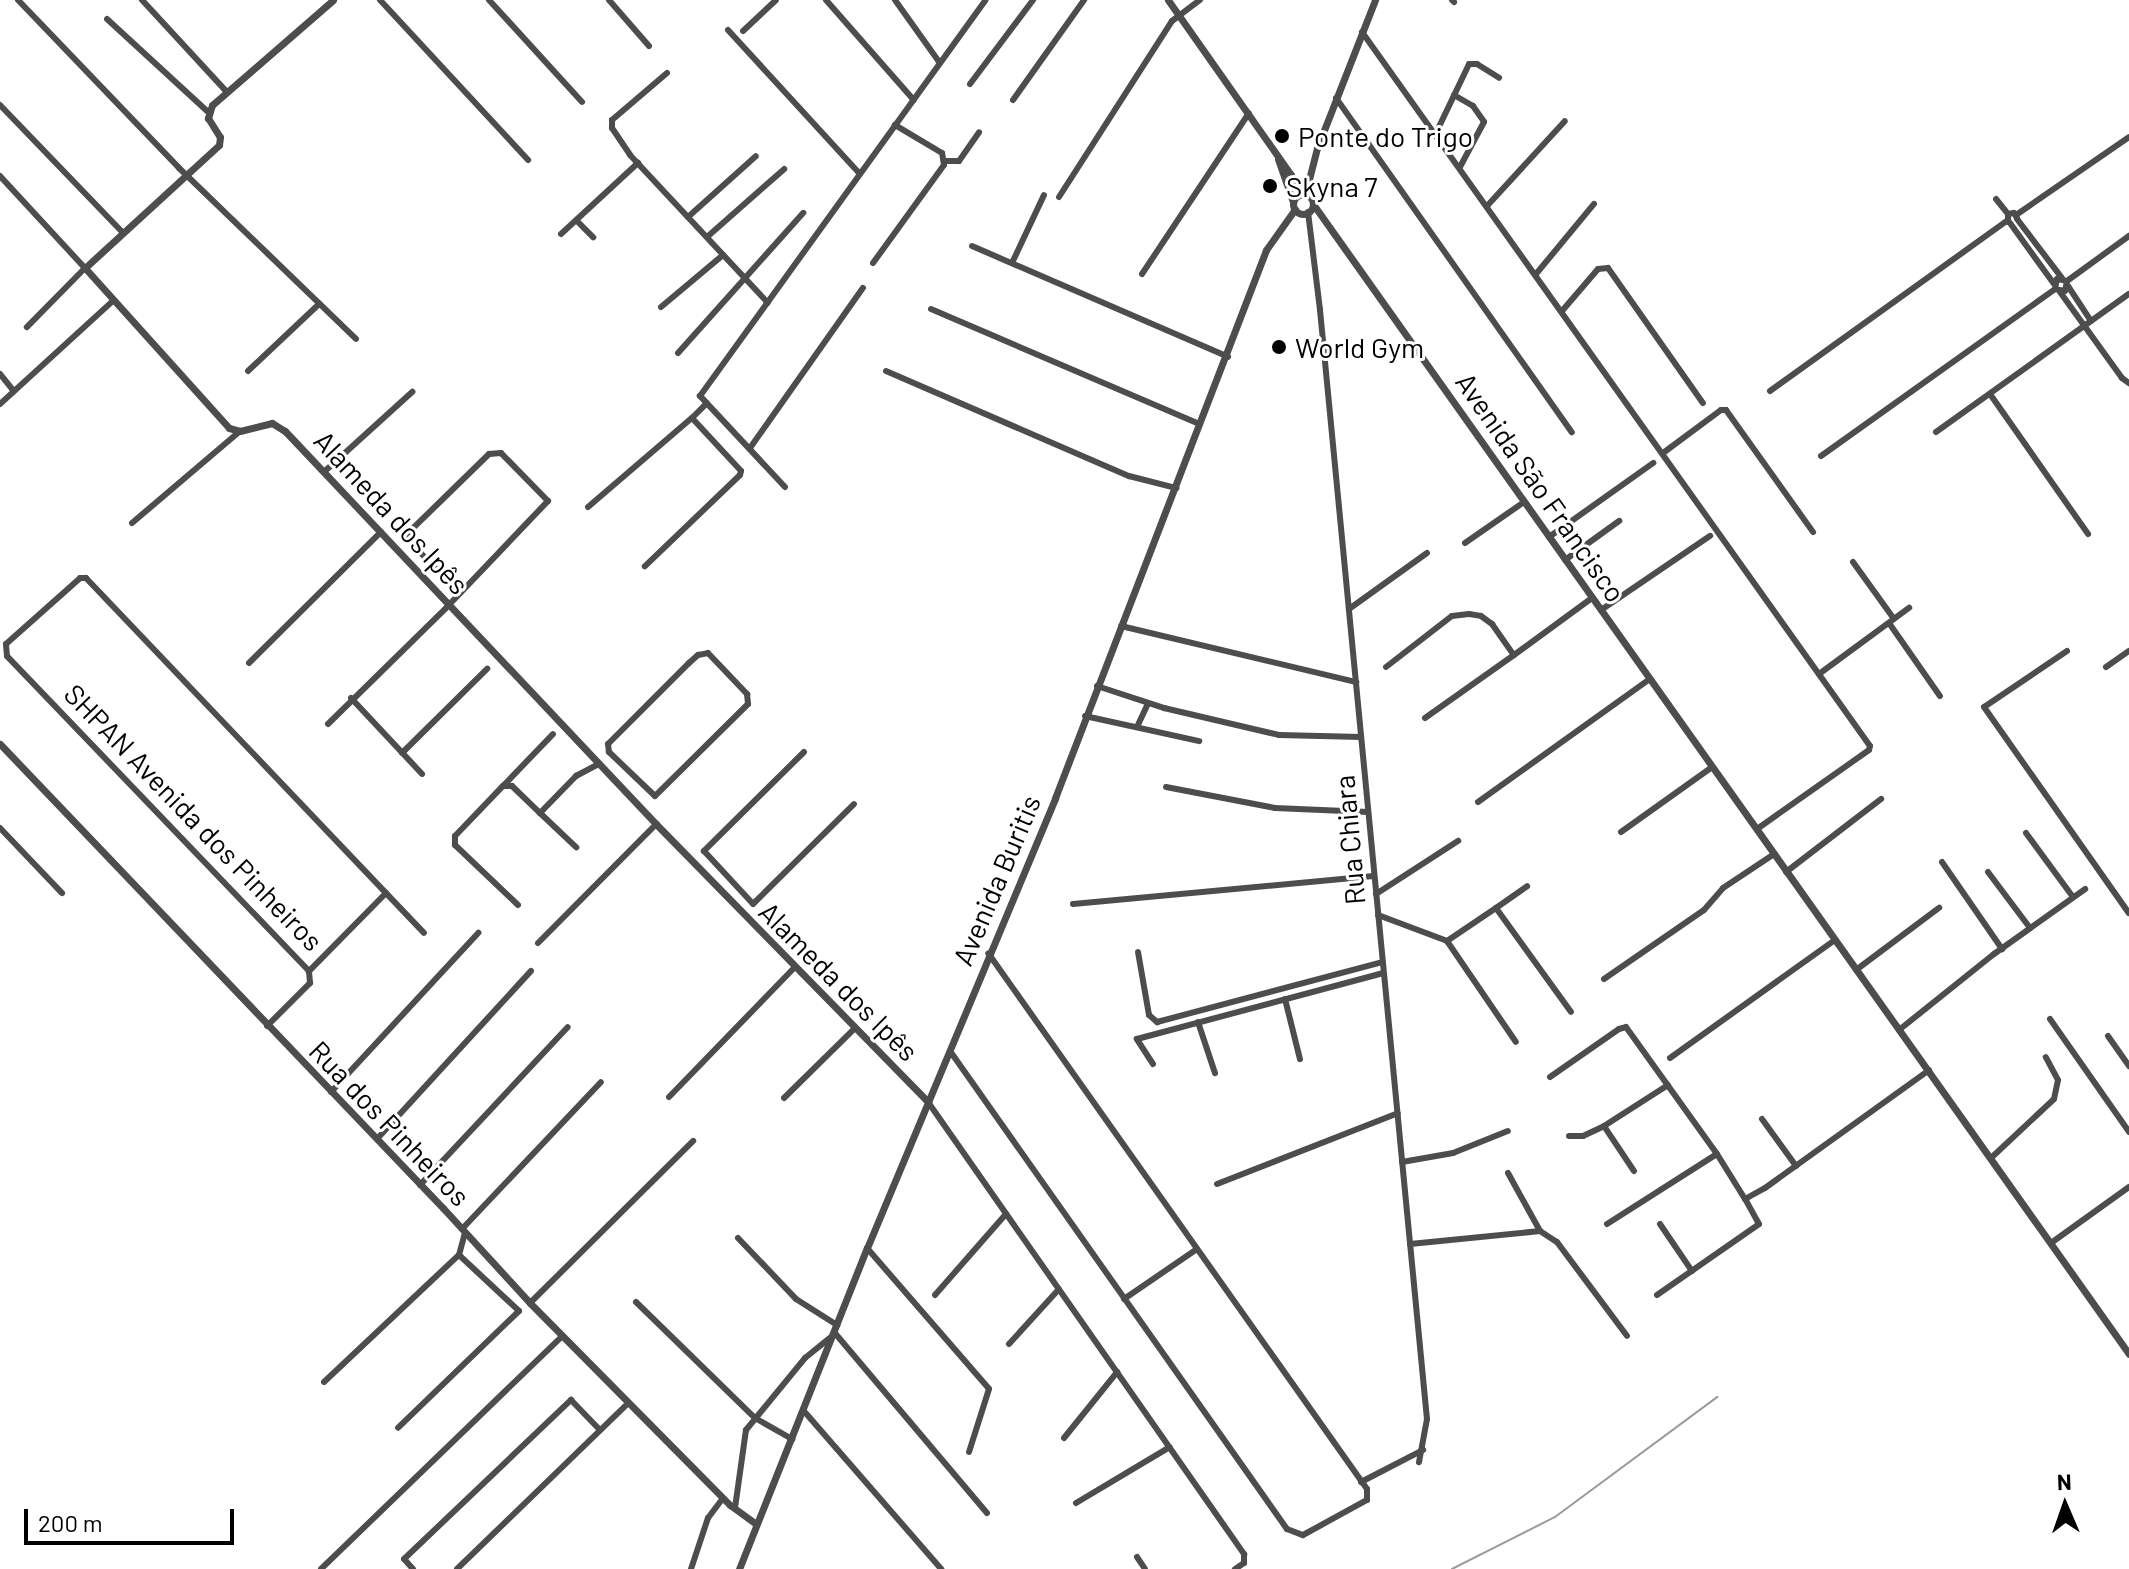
<!DOCTYPE html>
<meta charset="utf-8">
<style>
body{margin:0}
#map{position:relative;width:2129px;height:1569px;overflow:hidden;background:#fff;font-family:Barlow,sans-serif}
div>[style]{position:absolute}
[style*='--x']{left:calc(var(--x)*1px);top:calc(var(--y)*1px);width:calc(var(--w)*1px);rotate:calc(var(--a)*1deg)}
.stream>*{height:2px;margin:-1px;padding:0 1px;transform-origin:1px;border-radius:1px;background:#9b9b9b}
.minor>*{height:6px;margin:-3px;padding:0 3px;transform-origin:3px;border-radius:3px;background:#4d4d4d}
.tertiary>*{height:7px;margin:-3.5px;padding:0 3.5px;transform-origin:3.5px;border-radius:3.5px;background:#4d4d4d}
.tertiary>.ring{margin:-3.5px;padding:0;box-sizing:content-box;background:none;border:7px solid #4d4d4d;border-radius:50%}
.dots>*{width:22px;height:22px;translate:-50% -50%;box-sizing:border-box;border:4px solid #fff;border-radius:50%}
span{translate:-50% -50%;white-space:nowrap;text-align:center;line-height:1.15;-webkit-text-stroke:6px #fff;paint-order:stroke}
.poi-label{font-size:28px;color:#000}
.left{translate:0 -50%;text-align:left}
.street-label{font-size:28px;color:#000}
.north{position:absolute;left:2025px;top:1465px;width:80px;height:80px;-webkit-text-stroke:6px #fff;paint-order:stroke;rotate:358deg;font-size:22px;font-weight:700;line-height:32px;text-align:center;color:#000}
.north::after{content:'';display:block;margin:auto;width:28px;height:36px;background:#000;clip-path:polygon(50% 0,100% 100%,50% 72%,0 100%)}
.scale{position:absolute;left:24px;top:1509px;width:210px;height:36px;box-sizing:border-box;border:4px solid #000;border-top:0;padding-left:10px;font-size:24px;line-height:28px;white-space:nowrap;color:#000;-webkit-text-stroke:6px #fff;paint-order:stroke}
</style>
<div id="map">
<div class="stream">
<div style="--x:1452;--y:1569;--w:115;--a:-26.8"></div>
<div style="--x:1555;--y:1517;--w:202;--a:-36.5"></div>
</div>
<div class="minor">
<div style="--x:18;--y:0;--w:233;--a:46.2"></div>
<div style="--x:179;--y:168;--w:246;--a:44"></div>
<div style="--x:142;--y:0;--w:125;--a:47.3"></div>
<div style="--x:380;--y:0;--w:218;--a:47.2"></div>
<div style="--x:489;--y:0;--w:138;--a:47.6"></div>
<div style="--x:609;--y:0;--w:61;--a:49"></div>
<div style="--x:826;--y:0;--w:133;--a:48.7"></div>
<div style="--x:895;--y:0;--w:77;--a:54.5"></div>
<div style="--x:1452;--y:0;--w:3;--a:45"></div>
<div style="--x:107;--y:19;--w:137;--a:42.6"></div>
<div style="--x:728;--y:30;--w:195;--a:47.5"></div>
<div style="--x:743;--y:31;--w:45;--a:-43.2"></div>
<div style="--x:1362;--y:32;--w:876;--a:54.57"></div>
<div style="--x:1870;--y:746;--w:4;--a:104"></div>
<div style="--x:1869;--y:750;--w:137;--a:144.8"></div>
<div style="--x:667;--y:73;--w:72;--a:139.5"></div>
<div style="--x:612;--y:120;--w:8;--a:90"></div>
<div style="--x:612;--y:128;--w:32;--a:56"></div>
<div style="--x:630;--y:155;--w:202;--a:47"></div>
<div style="--x:970;--y:84;--w:105;--a:-53.1"></div>
<div style="--x:1454;--y:95;--w:22;--a:30"></div>
<div style="--x:1473;--y:106;--w:19;--a:55"></div>
<div style="--x:1484;--y:122;--w:51;--a:118.1"></div>
<div style="--x:1336;--y:98;--w:409;--a:54.8"></div>
<div style="--x:1013;--y:100;--w:123;--a:-54.6"></div>
<div style="--x:0;--y:105;--w:178;--a:46.1"></div>
<div style="--x:1436;--y:133;--w:76;--a:-64.4"></div>
<div style="--x:1469;--y:64;--w:8;--a:0"></div>
<div style="--x:1477;--y:64;--w:26;--a:32"></div>
<div style="--x:945;--y:161;--w:14;--a:0"></div>
<div style="--x:959;--y:161;--w:35;--a:-55"></div>
<div style="--x:0;--y:176;--w:125;--a:47.3"></div>
<div style="--x:85;--y:268;--w:83;--a:134.5"></div>
<div style="--x:1059;--y:197;--w:209;--a:-57.3"></div>
<div style="--x:1172;--y:21;--w:35;--a:-37"></div>
<div style="--x:1996;--y:199;--w:19;--a:51"></div>
<div style="--x:2008;--y:214;--w:8;--a:90"></div>
<div style="--x:1487;--y:206;--w:115;--a:-47.5"></div>
<div style="--x:1308;--y:212;--w:99;--a:83"></div>
<div style="--x:1320;--y:310;--w:1114;--a:84.49"></div>
<div style="--x:1427;--y:1419;--w:44;--a:100.5"></div>
<div style="--x:2008;--y:214;--w:6;--a:-9"></div>
<div style="--x:2014;--y:213;--w:6;--a:59"></div>
<div style="--x:2016;--y:215;--w:137;--a:-34.6"></div>
<div style="--x:688;--y:217;--w:91;--a:-41.9"></div>
<div style="--x:2017;--y:219;--w:74;--a:52.7"></div>
<div style="--x:577;--y:221;--w:23;--a:45"></div>
<div style="--x:2010;--y:223;--w:75;--a:54.2"></div>
<div style="--x:561;--y:234;--w:105;--a:-42.7"></div>
<div style="--x:707;--y:237;--w:103;--a:-41.4"></div>
<div style="--x:972;--y:246;--w:279;--a:23.4"></div>
<div style="--x:873;--y:263;--w:121;--a:-54.1"></div>
<div style="--x:944;--y:165;--w:12;--a:-99"></div>
<div style="--x:942;--y:153;--w:55;--a:-149.2"></div>
<div style="--x:1012;--y:263;--w:75;--a:-64.8"></div>
<div style="--x:1142;--y:274;--w:193;--a:-56.4"></div>
<div style="--x:1536;--y:274;--w:91;--a:-50.4"></div>
<div style="--x:2067;--y:281;--w:77;--a:-36"></div>
<div style="--x:2068;--y:286;--w:42;--a:56.7"></div>
<div style="--x:2060;--y:292;--w:106;--a:54.2"></div>
<div style="--x:2122;--y:378;--w:9;--a:36"></div>
<div style="--x:661;--y:307;--w:81;--a:-40"></div>
<div style="--x:931;--y:309;--w:292;--a:23.2"></div>
<div style="--x:1562;--y:311;--w:55;--a:-49.4"></div>
<div style="--x:1598;--y:269;--w:10;--a:-6"></div>
<div style="--x:1608;--y:268;--w:165;--a:54.9"></div>
<div style="--x:678;--y:353;--w:188;--a:-48.2"></div>
<div style="--x:248;--y:371;--w:98;--a:-43.3"></div>
<div style="--x:886;--y:371;--w:265;--a:23.4"></div>
<div style="--x:1129;--y:476;--w:49;--a:14.3"></div>
<div style="--x:0;--y:374;--w:22;--a:51"></div>
<div style="--x:1770;--y:391;--w:292;--a:-35.7"></div>
<div style="--x:1990;--y:394;--w:171;--a:55"></div>
<div style="--x:0;--y:404;--w:154;--a:-42.4"></div>
<div style="--x:692;--y:418;--w:21;--a:-45"></div>
<div style="--x:1936;--y:432;--w:237;--a:-35.6"></div>
<div style="--x:750;--y:448;--w:196;--a:-54.8"></div>
<div style="--x:1663;--y:453;--w:72;--a:-36.6"></div>
<div style="--x:1721;--y:410;--w:5;--a:0"></div>
<div style="--x:1726;--y:410;--w:150;--a:54.5"></div>
<div style="--x:1821;--y:456;--w:287;--a:-35.5"></div>
<div style="--x:2055;--y:289;--w:10;--a:-79"></div>
<div style="--x:2057;--y:279;--w:10;--a:11"></div>
<div style="--x:2067;--y:281;--w:10;--a:101"></div>
<div style="--x:2065;--y:291;--w:10;--a:-169"></div>
<div style="--x:325;--y:471;--w:118;--a:-42.2"></div>
<div style="--x:785;--y:487;--w:125;--a:-133"></div>
<div style="--x:700;--y:396;--w:488;--a:-54.2"></div>
<div style="--x:588;--y:507;--w:137;--a:-40.6"></div>
<div style="--x:692;--y:418;--w:72;--a:47.2"></div>
<div style="--x:741;--y:471;--w:4;--a:104"></div>
<div style="--x:740;--y:475;--w:132;--a:136.2"></div>
<div style="--x:132;--y:523;--w:142;--a:-40.4"></div>
<div style="--x:1549;--y:537;--w:128;--a:-35.4"></div>
<div style="--x:1465;--y:543;--w:72;--a:-34.8"></div>
<div style="--x:1565;--y:560;--w:67;--a:-35.8"></div>
<div style="--x:1853;--y:562;--w:70;--a:54.3"></div>
<div style="--x:1349;--y:609;--w:96;--a:-35.7"></div>
<div style="--x:1601;--y:610;--w:132;--a:-34.2"></div>
<div style="--x:1889;--y:623;--w:89;--a:55.1"></div>
<div style="--x:1121;--y:626;--w:242;--a:13.4"></div>
<div style="--x:2067;--y:651;--w:100;--a:146"></div>
<div style="--x:1984;--y:707;--w:252;--a:54.9"></div>
<div style="--x:708;--y:653;--w:57;--a:46.4"></div>
<div style="--x:747;--y:694;--w:10;--a:84"></div>
<div style="--x:748;--y:704;--w:131;--a:135.3"></div>
<div style="--x:655;--y:796;--w:64;--a:-136.3"></div>
<div style="--x:609;--y:752;--w:8;--a:-97"></div>
<div style="--x:608;--y:744;--w:115;--a:-45"></div>
<div style="--x:689;--y:663;--w:12;--a:-42"></div>
<div style="--x:698;--y:655;--w:10;--a:-11"></div>
<div style="--x:249;--y:663;--w:186;--a:-44.8"></div>
<div style="--x:1386;--y:667;--w:83;--a:-37.7"></div>
<div style="--x:1452;--y:616;--w:17;--a:-7"></div>
<div style="--x:1469;--y:614;--w:12;--a:9"></div>
<div style="--x:1481;--y:616;--w:14;--a:36"></div>
<div style="--x:1492;--y:624;--w:38;--a:55"></div>
<div style="--x:1514;--y:655;--w:97;--a:-36.2"></div>
<div style="--x:2106;--y:667;--w:28;--a:-35"></div>
<div style="--x:1819;--y:674;--w:112;--a:-36.3"></div>
<div style="--x:1097;--y:686;--w:71;--a:18.2"></div>
<div style="--x:1164;--y:708;--w:118;--a:13.2"></div>
<div style="--x:1279;--y:735;--w:82;--a:1.4"></div>
<div style="--x:351;--y:698;--w:104;--a:46.9"></div>
<div style="--x:1085;--y:716;--w:117;--a:12.4"></div>
<div style="--x:1425;--y:718;--w:109;--a:-35.3"></div>
<div style="--x:328;--y:724;--w:165;--a:-44.5"></div>
<div style="--x:446;--y:608;--w:148;--a:-46.4"></div>
<div style="--x:548;--y:501;--w:67;--a:-134.4"></div>
<div style="--x:501;--y:453;--w:12;--a:175"></div>
<div style="--x:489;--y:454;--w:112;--a:135.7"></div>
<div style="--x:409;--y:532;--w:10;--a:84"></div>
<div style="--x:410;--y:542;--w:71;--a:45.6"></div>
<div style="--x:1137;--y:727;--w:26;--a:-65"></div>
<div style="--x:804;--y:752;--w:141;--a:135.3"></div>
<div style="--x:704;--y:851;--w:72;--a:47.2"></div>
<div style="--x:753;--y:904;--w:142;--a:-44.7"></div>
<div style="--x:402;--y:753;--w:120;--a:-44.7"></div>
<div style="--x:503;--y:786;--w:72;--a:-46.1"></div>
<div style="--x:1166;--y:787;--w:111;--a:10.9"></div>
<div style="--x:1275;--y:808;--w:93;--a:2.5"></div>
<div style="--x:1478;--y:802;--w:211;--a:-35.6"></div>
<div style="--x:540;--y:813;--w:50;--a:43.4"></div>
<div style="--x:0;--y:828;--w:90;--a:46.4"></div>
<div style="--x:1621;--y:832;--w:112;--a:-35.5"></div>
<div style="--x:2026;--y:833;--w:79;--a:53.7"></div>
<div style="--x:1942;--y:862;--w:106;--a:55.4"></div>
<div style="--x:1786;--y:872;--w:120;--a:-37.5"></div>
<div style="--x:1988;--y:872;--w:70;--a:53.1"></div>
<div style="--x:386;--y:893;--w:110;--a:134.6"></div>
<div style="--x:309;--y:971;--w:436;--a:-133.8"></div>
<div style="--x:7;--y:656;--w:12;--a:-95"></div>
<div style="--x:6;--y:644;--w:99;--a:-41.7"></div>
<div style="--x:80;--y:578;--w:6;--a:0"></div>
<div style="--x:86;--y:578;--w:490;--a:46.4"></div>
<div style="--x:1376;--y:894;--w:98;--a:-32.9"></div>
<div style="--x:1073;--y:904;--w:302;--a:-5.3"></div>
<div style="--x:518;--y:905;--w:87;--a:-136.4"></div>
<div style="--x:455;--y:845;--w:9;--a:-90"></div>
<div style="--x:455;--y:836;--w:69;--a:-46.2"></div>
<div style="--x:503;--y:786;--w:9;--a:0"></div>
<div style="--x:512;--y:786;--w:39;--a:44"></div>
<div style="--x:540;--y:813;--w:52;--a:-45.8"></div>
<div style="--x:576;--y:776;--w:26;--a:-28"></div>
<div style="--x:1496;--y:908;--w:38;--a:-35"></div>
<div style="--x:1378;--y:915;--w:74;--a:20.6"></div>
<div style="--x:1447;--y:941;--w:122;--a:55.7"></div>
<div style="--x:1447;--y:941;--w:59;--a:-34"></div>
<div style="--x:1496;--y:908;--w:128;--a:54.2"></div>
<div style="--x:538;--y:943;--w:168;--a:-45.2"></div>
<div style="--x:1138;--y:952;--w:64;--a:80.1"></div>
<div style="--x:1149;--y:1015;--w:11;--a:41"></div>
<div style="--x:1157;--y:1022;--w:233;--a:-14.9"></div>
<div style="--x:1856;--y:970;--w:104;--a:-36.8"></div>
<div style="--x:1604;--y:979;--w:121;--a:-34.6"></div>
<div style="--x:1704;--y:910;--w:29;--a:-49"></div>
<div style="--x:1723;--y:888;--w:61;--a:-33.7"></div>
<div style="--x:1285;--y:999;--w:62;--a:76"></div>
<div style="--x:2050;--y:1019;--w:138;--a:55"></div>
<div style="--x:1198;--y:1022;--w:54;--a:71.6"></div>
<div style="--x:267;--y:1026;--w:61;--a:-45"></div>
<div style="--x:310;--y:983;--w:12;--a:-95"></div>
<div style="--x:1899;--y:1030;--w:122;--a:-38.7"></div>
<div style="--x:1994;--y:954;--w:112;--a:-35.5"></div>
<div style="--x:2108;--y:1036;--w:37;--a:55"></div>
<div style="--x:950;--y:1051;--w:585;--a:54.82"></div>
<div style="--x:1287;--y:1529;--w:17;--a:21"></div>
<div style="--x:1303;--y:1535;--w:73;--a:-28.7"></div>
<div style="--x:1367;--y:1500;--w:11;--a:-90"></div>
<div style="--x:1367;--y:1489;--w:656;--a:-125.26"></div>
<div style="--x:1670;--y:1058;--w:203;--a:-35.6"></div>
<div style="--x:1153;--y:1064;--w:30;--a:-123"></div>
<div style="--x:1137;--y:1039;--w:255;--a:-15"></div>
<div style="--x:1550;--y:1077;--w:84;--a:-34.8"></div>
<div style="--x:1619;--y:1029;--w:7;--a:-16"></div>
<div style="--x:1626;--y:1027;--w:156;--a:54.4"></div>
<div style="--x:1717;--y:1154;--w:53;--a:58.1"></div>
<div style="--x:1745;--y:1199;--w:23;--a:-29"></div>
<div style="--x:1765;--y:1188;--w:202;--a:-35.7"></div>
<div style="--x:331;--y:1092;--w:217;--a:-47.2"></div>
<div style="--x:669;--y:1097;--w:181;--a:-45.9"></div>
<div style="--x:784;--y:1098;--w:100;--a:-44.6"></div>
<div style="--x:928;--y:1102;--w:552;--a:55.04"></div>
<div style="--x:1244;--y:1554;--w:9;--a:90"></div>
<div style="--x:1244;--y:1563;--w:11;--a:146"></div>
<div style="--x:1762;--y:1119;--w:58;--a:54.1"></div>
<div style="--x:1569;--y:1136;--w:14;--a:0"></div>
<div style="--x:1583;--y:1136;--w:23;--a:-25"></div>
<div style="--x:377;--y:1139;--w:228;--a:-47.5"></div>
<div style="--x:1991;--y:1158;--w:86;--a:-43.1"></div>
<div style="--x:2054;--y:1099;--w:19;--a:-78"></div>
<div style="--x:2058;--y:1080;--w:26;--a:-118"></div>
<div style="--x:1402;--y:1162;--w:52;--a:-10"></div>
<div style="--x:1453;--y:1153;--w:59;--a:-21.8"></div>
<div style="--x:1634;--y:1171;--w:54;--a:-123.7"></div>
<div style="--x:1604;--y:1126;--w:76;--a:-32.6"></div>
<div style="--x:1508;--y:1173;--w:66;--a:61.1"></div>
<div style="--x:1217;--y:1184;--w:194;--a:-21.4"></div>
<div style="--x:420;--y:1185;--w:216;--a:-46.9"></div>
<div style="--x:1607;--y:1224;--w:130;--a:-32.5"></div>
<div style="--x:1660;--y:1224;--w:57;--a:55.8"></div>
<div style="--x:462;--y:1229;--w:202;--a:-46.6"></div>
<div style="--x:738;--y:1238;--w:84;--a:46.4"></div>
<div style="--x:796;--y:1299;--w:49;--a:32.4"></div>
<div style="--x:2051;--y:1243;--w:96;--a:-35.7"></div>
<div style="--x:1410;--y:1244;--w:131;--a:-5.7"></div>
<div style="--x:1540;--y:1231;--w:20;--a:33"></div>
<div style="--x:1557;--y:1242;--w:117;--a:53.3"></div>
<div style="--x:867;--y:1248;--w:186;--a:49.1"></div>
<div style="--x:989;--y:1389;--w:66;--a:107.6"></div>
<div style="--x:459;--y:1255;--w:23;--a:-75"></div>
<div style="--x:935;--y:1295;--w:108;--a:-48.8"></div>
<div style="--x:1657;--y:1295;--w:124;--a:-34.8"></div>
<div style="--x:1759;--y:1224;--w:29;--a:-119"></div>
<div style="--x:1124;--y:1299;--w:88;--a:-34.4"></div>
<div style="--x:636;--y:1302;--w:166;--a:44.3"></div>
<div style="--x:755;--y:1418;--w:43;--a:29.6"></div>
<div style="--x:530;--y:1303;--w:230;--a:-44.8"></div>
<div style="--x:834;--y:1332;--w:237;--a:49.8"></div>
<div style="--x:1009;--y:1344;--w:74;--a:-47.7"></div>
<div style="--x:324;--y:1382;--w:185;--a:-43.3"></div>
<div style="--x:459;--y:1255;--w:82;--a:43"></div>
<div style="--x:519;--y:1311;--w:168;--a:136"></div>
<div style="--x:803;--y:1410;--w:211;--a:49"></div>
<div style="--x:1064;--y:1438;--w:85;--a:-51.2"></div>
<div style="--x:1361;--y:1482;--w:70;--a:-27.3"></div>
<div style="--x:1076;--y:1503;--w:109;--a:-30.8"></div>
<div style="--x:735;--y:1508;--w:79;--a:-82"></div>
<div style="--x:746;--y:1430;--w:93;--a:-50.7"></div>
<div style="--x:805;--y:1358;--w:32;--a:-39"></div>
<div style="--x:1137;--y:1557;--w:14;--a:56"></div>
<div style="--x:321;--y:1569;--w:335;--a:-44"></div>
<div style="--x:413;--y:1569;--w:13;--a:-132"></div>
<div style="--x:404;--y:1559;--w:231;--a:-43.6"></div>
<div style="--x:571;--y:1400;--w:42;--a:46"></div>
<div style="--x:457;--y:1569;--w:238;--a:-44.1"></div>
<div style="--x:691;--y:1569;--w:54;--a:-71.6"></div>
<div style="--x:708;--y:1518;--w:25;--a:-53"></div>
</div>
<div class="tertiary">
<div style="--x:333;--y:0;--w:160;--a:139"></div>
<div style="--x:212;--y:105;--w:14;--a:107"></div>
<div style="--x:208;--y:118;--w:22;--a:58"></div>
<div style="--x:220;--y:137;--w:8;--a:97"></div>
<div style="--x:219;--y:145;--w:182;--a:137.5"></div>
<div style="--x:85;--y:268;--w:215;--a:48"></div>
<div style="--x:229;--y:428;--w:11;--a:15"></div>
<div style="--x:240;--y:431;--w:33;--a:-14"></div>
<div style="--x:272;--y:423;--w:15;--a:32"></div>
<div style="--x:285;--y:431;--w:540;--a:46.65"></div>
<div style="--x:656;--y:824;--w:389;--a:45.6"></div>
<div style="--x:1168;--y:0;--w:214;--a:54.9"></div>
<div style="--x:1291;--y:175;--w:22;--a:66"></div>
<div style="--x:1278;--y:159;--w:46;--a:70.8"></div>
<div class="ring" style="left:1293px;top:194px;width:13px;height:13px"></div>
<div style="--x:1305;--y:195;--w:49;--a:-75.7"></div>
<div style="--x:1317;--y:148;--w:159;--a:-68.6"></div>
<div style="--x:1313;--y:204;--w:1410;--a:54.64"></div>
<div style="--x:0;--y:744;--w:642;--a:46.33"></div>
<div style="--x:443;--y:1208;--w:129;--a:47.5"></div>
<div style="--x:530;--y:1303;--w:284;--a:45.3"></div>
<div style="--x:730;--y:1505;--w:32;--a:36"></div>
<div style="--x:739;--y:1569;--w:346;--a:-68.3"></div>
<div style="--x:867;--y:1248;--w:488;--a:-67.3"></div>
<div style="--x:1055;--y:798;--w:587;--a:-68.94"></div>
<div style="--x:1266;--y:250;--w:50;--a:-54.7"></div>
</div>
<div class="dots">
<div style="left:1282px;top:136px;background:#000"></div>
<div style="left:1270px;top:186px;background:#000"></div>
<div style="left:1279px;top:347px;background:#000"></div>
</div>
<div class="poi-label">
<span class="left" style="left:1298px;top:136px">Ponte do Trigo</span>
<span class="left" style="left:1286px;top:186px">Skyna 7</span>
<span class="left" style="left:1295px;top:347px">World Gym</span>
</div>
<div class="street-label">
<span style="left:1541px;top:487px;rotate:55deg">Avenida São Francisco</span>
<span style="left:392px;top:512px;rotate:47deg">Alameda dos Ipês</span>
<span style="left:194px;top:817px;rotate:46deg">SHPAN Avenida dos Pinheiros</span>
<span style="left:1349px;top:840px;rotate:-95deg">Rua Chiara</span>
<span style="left:996px;top:880px;rotate:-67deg">Avenida Buritis</span>
<span style="left:839px;top:981px;rotate:45deg">Alameda dos Ipês</span>
<span style="left:390px;top:1123px;rotate:46deg">Rua dos Pinheiros</span>
</div>
<div class="north">N</div>
<div class="scale">200 m</div>
</div>
